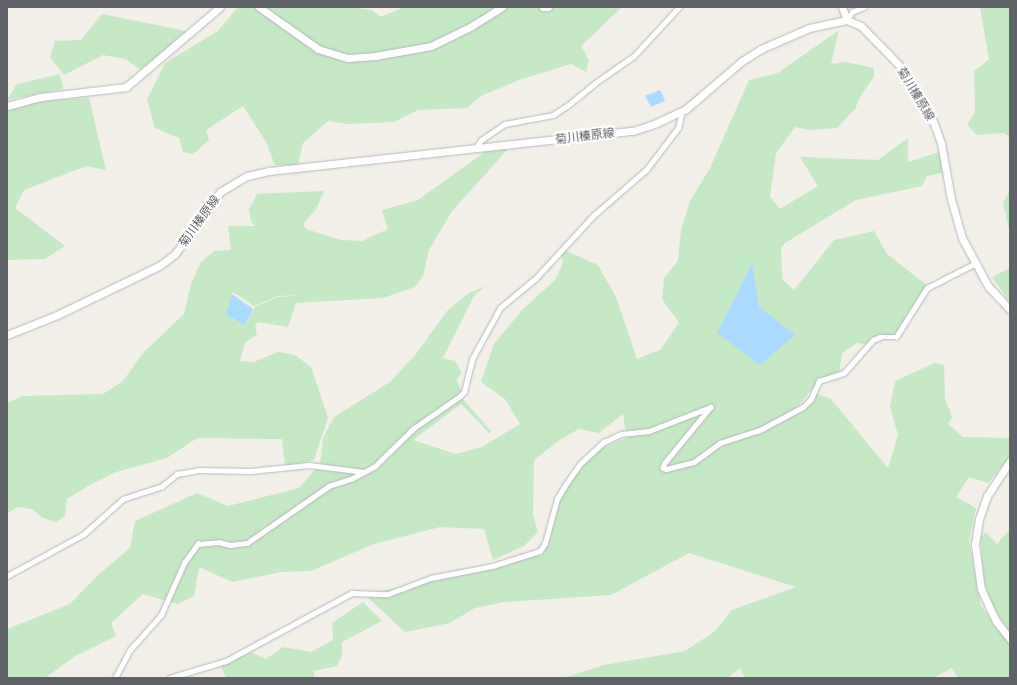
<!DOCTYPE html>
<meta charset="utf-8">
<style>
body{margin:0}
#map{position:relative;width:1017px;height:685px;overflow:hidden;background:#f1efe8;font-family:"Open Sans","Noto Sans JP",sans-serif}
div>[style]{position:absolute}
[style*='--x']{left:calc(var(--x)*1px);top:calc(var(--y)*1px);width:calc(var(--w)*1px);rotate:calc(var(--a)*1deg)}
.green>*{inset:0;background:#c5e8c5}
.water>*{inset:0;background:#aadaff}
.roads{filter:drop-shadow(0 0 1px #b5b8bc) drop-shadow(0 0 1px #b5b8bc)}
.street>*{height:4.5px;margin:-2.25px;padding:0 2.25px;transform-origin:2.25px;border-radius:2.25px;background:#fff}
.secondary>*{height:7px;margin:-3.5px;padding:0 3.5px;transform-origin:3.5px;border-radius:3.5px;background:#fff}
span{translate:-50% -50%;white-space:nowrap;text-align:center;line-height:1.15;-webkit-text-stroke:4px #fff;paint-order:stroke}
.street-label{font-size:12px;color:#5f6368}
.frame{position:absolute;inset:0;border:8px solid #5f6368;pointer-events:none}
</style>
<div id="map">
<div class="green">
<div style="clip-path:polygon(238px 7px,348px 7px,372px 10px,381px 17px,404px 7px,622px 7px,581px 46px,589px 60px,586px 72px,571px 64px,519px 80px,481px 96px,467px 108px,418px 110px,394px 122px,348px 124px,328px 121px,303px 143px,298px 165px,275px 165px,266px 142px,243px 106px,206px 130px,209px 140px,193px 154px,183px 152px,179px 138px,155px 128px,147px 99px,165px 63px,218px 31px)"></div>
<div style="clip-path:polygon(980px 7px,1010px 7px,1010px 137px,1003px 133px,977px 135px,967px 125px,975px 112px,974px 71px,989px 59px)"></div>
<div style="clip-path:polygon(102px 14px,186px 31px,141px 70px,125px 59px,103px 55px,64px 75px,50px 58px,55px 41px,81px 40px)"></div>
<div style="clip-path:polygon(839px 30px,831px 64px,845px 62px,874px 68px,874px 77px,861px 95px,855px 109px,837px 128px,810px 130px,795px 127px,776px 153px,770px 197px,780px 209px,818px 186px,800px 157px,878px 160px,908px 138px,908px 162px,939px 152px,945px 172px,927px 176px,922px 186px,856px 200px,785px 243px,781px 248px,782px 279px,794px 290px,834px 240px,874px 231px,887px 254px,929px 287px,896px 337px,880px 337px,871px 345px,857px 343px,842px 353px,839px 374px,819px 381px,793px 412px,814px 393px,831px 399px,888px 468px,898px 435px,890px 407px,895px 381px,935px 363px,944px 365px,945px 398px,952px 417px,948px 424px,963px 437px,1010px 438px,1010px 456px,988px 483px,969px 477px,956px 497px,976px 508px,969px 541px,981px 606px,1010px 645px,1010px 678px,958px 678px,952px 668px,933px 678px,745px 678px,740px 668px,727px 678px,564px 678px,604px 665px,685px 651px,714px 632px,732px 610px,796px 587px,689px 553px,611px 595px,505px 602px,475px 608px,450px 623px,405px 632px,365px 595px,542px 555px,557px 501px,575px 472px,599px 449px,627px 438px,623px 414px,599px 433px,579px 429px,561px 439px,534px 460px,533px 515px,538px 532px,524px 546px,493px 560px,484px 529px,440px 527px,374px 544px,311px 571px,281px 572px,232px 582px,199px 567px,194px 596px,177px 604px,143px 594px,111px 623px,116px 636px,77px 655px,45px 678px,7px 678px,7px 629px,70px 604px,97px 576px,130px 548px,135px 521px,197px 493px,228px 506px,299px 488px,320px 464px,323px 438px,334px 417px,390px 382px,416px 354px,447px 311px,469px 293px,485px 286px,474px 296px,443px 358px,455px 361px,462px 373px,457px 379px,463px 399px,491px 431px,489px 433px,461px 404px,413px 440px,456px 454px,482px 447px,520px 424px,505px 399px,481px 382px,494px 344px,523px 309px,555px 280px,563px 263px,561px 254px,564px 250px,598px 265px,616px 297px,637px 359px,660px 350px,679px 323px,662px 299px,664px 278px,678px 261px,681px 230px,690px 201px,710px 168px,749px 80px,778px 73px)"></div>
<div style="clip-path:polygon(60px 74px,63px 89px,7px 100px,17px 84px)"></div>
<div style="clip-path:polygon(89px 98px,106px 170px,86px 166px,24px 190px,15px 208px,65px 246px,45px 259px,7px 260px,7px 106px,18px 102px)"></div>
<div style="clip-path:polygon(evenodd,509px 148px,452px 211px,429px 250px,423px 276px,415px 287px,383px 298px,296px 303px,288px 327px,258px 322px,255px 326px,257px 335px,245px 342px,240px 361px,254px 362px,278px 352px,295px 355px,311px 367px,328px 418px,314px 460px,285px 467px,282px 439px,197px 438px,167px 458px,116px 472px,88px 486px,67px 499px,65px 516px,56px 522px,43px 518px,32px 509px,17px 507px,7px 514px,7px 403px,23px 396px,103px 394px,123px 381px,142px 354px,184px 314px,191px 284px,201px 262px,214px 251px,231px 250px,228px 226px,256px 226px,251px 222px,249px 209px,257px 194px,324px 191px,316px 209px,303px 224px,306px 229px,341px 240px,362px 241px,388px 229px,382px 210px,418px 200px,489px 149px,509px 148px,233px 292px,254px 306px,278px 296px,303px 295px,278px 297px,255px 307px,245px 325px,226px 315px,233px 292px)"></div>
<div style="clip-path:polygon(1010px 191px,1010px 234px,1003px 202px)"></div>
<div style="clip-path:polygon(1010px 268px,1010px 302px,992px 277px)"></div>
<div style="clip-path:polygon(1010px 529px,1010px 633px,991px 604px,983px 575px,981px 537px,986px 532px,997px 544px)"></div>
<div style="clip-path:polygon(363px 602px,382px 621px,342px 642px,342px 655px,337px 666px,314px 671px,314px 678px,226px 678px,221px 666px,248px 651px,266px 659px,283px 647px,311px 652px,333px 640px,332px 623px)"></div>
</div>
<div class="water">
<div style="clip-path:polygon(660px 90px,665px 101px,651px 107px,645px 96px)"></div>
<div style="clip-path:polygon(752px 264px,759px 307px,795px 335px,760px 365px,717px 333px)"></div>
<div style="clip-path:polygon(232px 294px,253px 309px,245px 325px,226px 315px)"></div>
</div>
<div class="roads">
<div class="street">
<div style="--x:847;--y:20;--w:9;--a:-58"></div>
<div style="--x:852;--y:12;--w:13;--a:-23"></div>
<div style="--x:476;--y:148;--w:9;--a:-58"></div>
<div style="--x:481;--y:140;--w:29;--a:-34"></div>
<div style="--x:505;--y:124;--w:49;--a:-10.6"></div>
<div style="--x:553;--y:115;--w:17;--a:-33"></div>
<div style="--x:567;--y:106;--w:36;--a:-39"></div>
<div style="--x:595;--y:83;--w:47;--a:-34.7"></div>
<div style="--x:634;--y:56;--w:67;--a:-47.4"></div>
<div style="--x:7;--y:576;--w:88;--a:-28.6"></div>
<div style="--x:84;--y:534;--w:52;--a:-41.9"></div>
<div style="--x:123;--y:499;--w:40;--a:-18"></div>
<div style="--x:161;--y:487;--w:21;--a:-39"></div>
<div style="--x:177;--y:474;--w:22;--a:-10"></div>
<div style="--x:199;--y:470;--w:52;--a:1.1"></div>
<div style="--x:251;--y:471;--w:58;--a:-5.9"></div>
<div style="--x:309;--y:465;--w:56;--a:7.1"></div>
<div style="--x:115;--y:678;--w:32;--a:-62"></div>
<div style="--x:130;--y:650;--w:47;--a:-48.5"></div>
<div style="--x:161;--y:615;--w:57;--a:-66.1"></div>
<div style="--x:184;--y:563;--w:24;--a:-54"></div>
<div style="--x:198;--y:544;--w:21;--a:-5"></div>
<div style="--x:219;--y:542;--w:11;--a:15"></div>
<div style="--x:230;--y:545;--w:17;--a:-7"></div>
<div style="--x:247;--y:543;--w:100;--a:-34.8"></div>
<div style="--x:329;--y:486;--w:23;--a:-18"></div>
<div style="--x:351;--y:479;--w:27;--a:-28"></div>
<div style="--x:375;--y:466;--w:54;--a:-44.3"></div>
<div style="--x:414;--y:428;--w:56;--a:-34.8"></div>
<div style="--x:460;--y:396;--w:6;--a:-45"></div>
<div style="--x:464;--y:392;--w:34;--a:-76"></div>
<div style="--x:472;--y:359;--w:58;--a:-61.2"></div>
<div style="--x:500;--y:308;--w:47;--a:-39.8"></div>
<div style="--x:536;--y:278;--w:84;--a:-47.4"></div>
<div style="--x:593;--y:216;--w:70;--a:-41"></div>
<div style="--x:646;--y:170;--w:53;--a:-52.7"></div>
<div style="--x:678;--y:128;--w:17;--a:-77"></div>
<div style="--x:169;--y:678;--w:59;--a:-16.6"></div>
<div style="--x:226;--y:661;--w:143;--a:-28.4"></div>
<div style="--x:352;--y:593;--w:36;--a:2"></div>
<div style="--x:388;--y:594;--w:46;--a:-20.4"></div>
<div style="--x:431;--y:578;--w:63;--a:-11"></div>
<div style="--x:493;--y:566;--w:49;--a:-17.7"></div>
<div style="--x:540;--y:551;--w:9;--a:-58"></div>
<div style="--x:545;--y:543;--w:46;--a:-74.7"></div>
<div style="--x:557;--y:499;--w:17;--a:-59"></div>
<div style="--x:566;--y:484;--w:24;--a:-55"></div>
<div style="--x:580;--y:464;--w:33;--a:-43"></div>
<div style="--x:604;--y:442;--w:19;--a:-25"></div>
<div style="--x:621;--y:434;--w:28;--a:-6"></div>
<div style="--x:649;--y:431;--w:66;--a:-21.2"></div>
<div style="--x:711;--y:407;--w:72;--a:129.4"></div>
<div style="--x:665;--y:463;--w:5;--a:112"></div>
<div style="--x:663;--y:468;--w:3;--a:18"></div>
<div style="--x:666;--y:469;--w:29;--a:-14"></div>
<div style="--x:694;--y:462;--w:32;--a:-36"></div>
<div style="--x:720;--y:443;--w:40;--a:-18"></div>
<div style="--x:758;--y:431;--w:51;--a:-28.1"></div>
<div style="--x:803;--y:407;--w:11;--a:-45"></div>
<div style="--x:811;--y:399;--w:20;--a:-66"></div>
<div style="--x:819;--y:381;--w:26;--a:-18"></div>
<div style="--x:844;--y:373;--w:44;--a:-48.7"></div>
<div style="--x:873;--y:340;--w:8;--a:-23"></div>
<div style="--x:880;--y:337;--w:16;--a:0"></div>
<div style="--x:896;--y:337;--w:58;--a:-57.7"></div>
<div style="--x:927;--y:288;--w:55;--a:-27"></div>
</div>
<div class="secondary">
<div style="--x:259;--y:7;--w:72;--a:35.4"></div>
<div style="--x:318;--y:49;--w:31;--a:17"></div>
<div style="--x:348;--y:58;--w:27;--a:-4"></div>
<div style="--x:375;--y:56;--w:57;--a:-10.1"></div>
<div style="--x:431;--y:46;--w:43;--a:-26"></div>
<div style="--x:470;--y:27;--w:38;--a:-32"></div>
<div style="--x:543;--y:7;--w:5;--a:0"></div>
<div style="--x:842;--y:7;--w:14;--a:69"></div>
<div style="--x:7;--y:106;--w:35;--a:-15"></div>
<div style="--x:41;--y:97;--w:86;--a:-6.7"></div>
<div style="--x:126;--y:87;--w:123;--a:-40.4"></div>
<div style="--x:7;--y:335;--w:54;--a:-21.8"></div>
<div style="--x:57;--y:315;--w:113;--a:-25.7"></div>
<div style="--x:159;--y:266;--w:20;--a:-37"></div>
<div style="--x:175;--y:254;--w:77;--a:-54"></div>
<div style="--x:220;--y:192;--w:31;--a:-31"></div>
<div style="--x:247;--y:176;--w:23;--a:-13"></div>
<div style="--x:269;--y:171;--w:366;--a:-6.3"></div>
<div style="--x:633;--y:131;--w:22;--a:-18"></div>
<div style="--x:654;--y:124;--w:35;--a:-25"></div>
<div style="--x:686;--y:109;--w:74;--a:-40.6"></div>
<div style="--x:742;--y:61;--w:22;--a:-32"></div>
<div style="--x:761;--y:49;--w:52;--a:-23.6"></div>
<div style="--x:809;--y:28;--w:39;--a:-12"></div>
<div style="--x:847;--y:20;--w:15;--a:23"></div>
<div style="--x:861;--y:26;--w:56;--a:45.7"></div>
<div style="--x:900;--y:66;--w:64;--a:59"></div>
<div style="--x:933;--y:121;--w:23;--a:70"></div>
<div style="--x:941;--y:143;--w:57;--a:79.9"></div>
<div style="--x:951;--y:199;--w:41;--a:74.2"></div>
<div style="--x:962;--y:238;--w:55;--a:61.6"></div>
<div style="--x:988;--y:286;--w:33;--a:47"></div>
<div style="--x:1010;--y:461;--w:42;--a:123.3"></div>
<div style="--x:987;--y:496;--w:24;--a:109"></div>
<div style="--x:979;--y:519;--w:25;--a:99"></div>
<div style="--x:975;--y:544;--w:45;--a:82.4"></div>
<div style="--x:981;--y:589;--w:35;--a:65"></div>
<div style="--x:996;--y:621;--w:23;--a:52"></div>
</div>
</div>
<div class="street-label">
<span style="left:916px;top:94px;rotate:59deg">菊川榛原線</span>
<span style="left:585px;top:136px;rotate:-7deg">菊川榛原線</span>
<span style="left:199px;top:221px;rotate:-54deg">菊川榛原線</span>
</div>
<div class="frame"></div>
</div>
